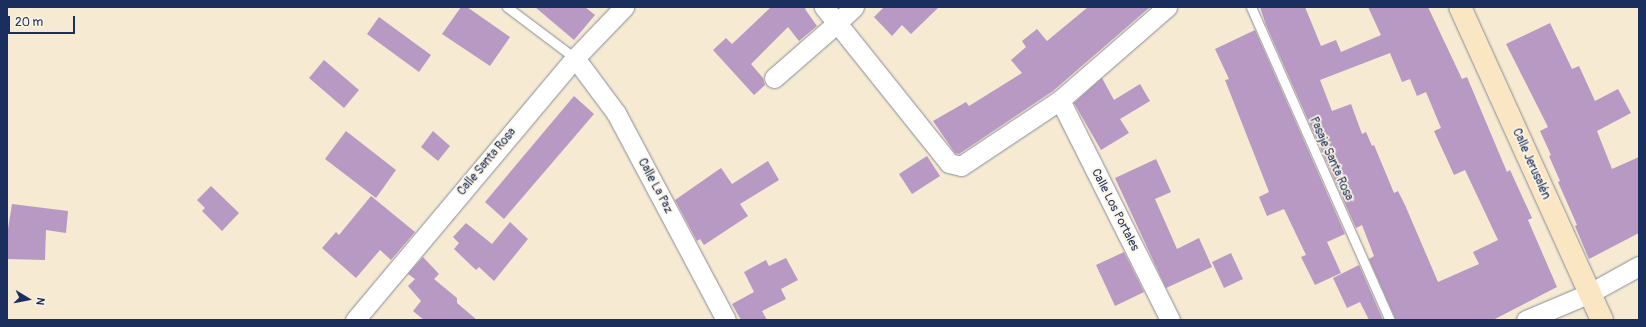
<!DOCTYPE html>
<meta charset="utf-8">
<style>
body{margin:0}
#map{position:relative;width:1646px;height:327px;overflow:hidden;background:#f6ead2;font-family:Pangolin,sans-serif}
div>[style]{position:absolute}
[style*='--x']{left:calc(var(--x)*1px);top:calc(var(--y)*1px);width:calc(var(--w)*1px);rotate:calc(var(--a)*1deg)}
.building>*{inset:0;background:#b899c4}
.roads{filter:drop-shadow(0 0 1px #888c98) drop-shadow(0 0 1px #888c98)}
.lane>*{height:9px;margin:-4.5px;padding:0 4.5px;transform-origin:4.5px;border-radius:4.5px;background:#fff}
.street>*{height:19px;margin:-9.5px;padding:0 9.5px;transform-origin:9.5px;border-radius:9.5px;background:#fff}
.secondary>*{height:22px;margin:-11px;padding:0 11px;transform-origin:11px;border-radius:11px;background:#fbe6c4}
span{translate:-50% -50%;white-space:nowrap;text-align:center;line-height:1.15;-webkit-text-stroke:3.5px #fcf5e5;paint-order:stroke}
.street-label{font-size:12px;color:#1b2f5e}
.frame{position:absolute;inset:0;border:8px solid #1b2f5e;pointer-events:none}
.north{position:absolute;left:8px;top:279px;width:40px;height:40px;-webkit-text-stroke:3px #fcf5e5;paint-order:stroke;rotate:100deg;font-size:11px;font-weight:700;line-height:16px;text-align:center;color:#1b2f5e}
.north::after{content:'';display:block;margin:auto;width:14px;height:18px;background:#1b2f5e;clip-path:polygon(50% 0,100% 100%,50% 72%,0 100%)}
.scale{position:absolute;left:8px;top:16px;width:67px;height:18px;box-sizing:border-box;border:2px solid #1b2f5e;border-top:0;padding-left:5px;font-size:12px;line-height:14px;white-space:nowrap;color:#1b2f5e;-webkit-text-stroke:3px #fcf5e5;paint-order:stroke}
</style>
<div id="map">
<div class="building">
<div style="clip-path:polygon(461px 7px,467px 7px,510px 37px,490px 66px,442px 34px)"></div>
<div style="clip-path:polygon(535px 7px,585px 7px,595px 15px,574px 40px)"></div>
<div style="clip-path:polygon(771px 7px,807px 7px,805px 9px,817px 26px,799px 41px,788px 27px,751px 64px,763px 78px,765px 85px,754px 95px,713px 50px,726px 38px,732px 44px)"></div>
<div style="clip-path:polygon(884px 7px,939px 7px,911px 34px,902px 25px,892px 36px,874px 17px)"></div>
<div style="clip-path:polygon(1088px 7px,1150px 7px,1053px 91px,959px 154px,955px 153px,933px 121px,966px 102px,969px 106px,1022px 73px,1011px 60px,1026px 47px,1022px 41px,1037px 29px,1047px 41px)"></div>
<div style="clip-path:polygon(evenodd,1260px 7px,1305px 7px,1321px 46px,1336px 40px,1341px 52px,1381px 35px,1368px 7px,1428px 7px,1462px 79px,1467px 77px,1507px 172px,1510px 170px,1532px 218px,1528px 220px,1557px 287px,1493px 320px,1396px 320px,1369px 259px,1374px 256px,1362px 225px,1356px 228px,1266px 25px,1260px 7px,1390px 53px,1402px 82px,1410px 79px,1417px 96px,1426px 92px,1441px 128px,1434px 131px,1454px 175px,1465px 170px,1498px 240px,1473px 252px,1479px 264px,1438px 282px,1405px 205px,1398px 191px,1394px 193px,1374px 145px,1372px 146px,1366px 132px,1362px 134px,1351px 104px,1332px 111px,1320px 80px,1390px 53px)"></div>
<div style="clip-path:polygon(379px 17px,431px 55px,419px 72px,367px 34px)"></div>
<div style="clip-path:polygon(1550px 23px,1572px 69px,1579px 66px,1595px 101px,1618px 89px,1631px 113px,1597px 131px,1612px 169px,1639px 157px,1639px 233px,1589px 259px,1575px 226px,1577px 225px,1558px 182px,1560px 181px,1549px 156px,1551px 155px,1540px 131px,1548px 127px,1506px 44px)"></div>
<div style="clip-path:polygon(1255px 30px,1345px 234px,1327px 242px,1341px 273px,1315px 285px,1301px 257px,1306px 255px,1284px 209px,1267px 216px,1259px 197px,1269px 192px,1225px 80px,1229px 79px,1215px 49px)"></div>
<div style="clip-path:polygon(324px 60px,359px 90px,344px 108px,309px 78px)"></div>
<div style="clip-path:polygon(1102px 78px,1114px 100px,1140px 84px,1150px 101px,1120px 119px,1129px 133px,1101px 150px,1074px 103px)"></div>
<div style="clip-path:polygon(574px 96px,594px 114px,504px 219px,485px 202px)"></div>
<div style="clip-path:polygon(346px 131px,396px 170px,376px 198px,325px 159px)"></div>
<div style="clip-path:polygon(433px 131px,450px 146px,438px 161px,421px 147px)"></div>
<div style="clip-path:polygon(927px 156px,940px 176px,912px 194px,899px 174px)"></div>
<div style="clip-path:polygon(1156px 159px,1171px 192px,1155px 199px,1177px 249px,1199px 238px,1212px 267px,1166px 288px,1115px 178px)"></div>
<div style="clip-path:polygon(768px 161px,779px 180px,740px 204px,748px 216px,704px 245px,700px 239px,697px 241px,675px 200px,721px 168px,732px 184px)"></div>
<div style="clip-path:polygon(211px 186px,239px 213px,222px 231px,202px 211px,205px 208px,197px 200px)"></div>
<div style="clip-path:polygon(371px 196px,415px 232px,391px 260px,380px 250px,356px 278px,322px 248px,336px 232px,339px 235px)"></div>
<div style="clip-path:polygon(12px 204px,68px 211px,66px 233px,46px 230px,45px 260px,7px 259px,7px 235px)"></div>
<div style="clip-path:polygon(510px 222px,528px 239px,494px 281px,479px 267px,476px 270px,454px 249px,459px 243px,453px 237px,466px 223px,492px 244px)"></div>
<div style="clip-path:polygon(1124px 252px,1144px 292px,1115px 306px,1096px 265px)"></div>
<div style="clip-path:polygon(1231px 253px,1243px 279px,1224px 288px,1212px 262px)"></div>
<div style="clip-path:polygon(423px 257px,439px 274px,434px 279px,457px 298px,457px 303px,477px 320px,424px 320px,413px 311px,421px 301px,408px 286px,415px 279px,408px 274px)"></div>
<div style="clip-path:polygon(786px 258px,798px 280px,781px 289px,786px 299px,762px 311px,767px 320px,741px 320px,732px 304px,754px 292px,744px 272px,766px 260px,769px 266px)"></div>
<div style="clip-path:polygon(1359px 265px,1383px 320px,1369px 320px,1360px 302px,1347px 308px,1333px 278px)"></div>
</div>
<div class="roads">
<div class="lane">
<div style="--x:507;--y:7;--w:85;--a:36.9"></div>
<div style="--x:1251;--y:7;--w:342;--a:66.1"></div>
</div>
<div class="street">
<div style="--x:854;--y:7;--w:23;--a:137"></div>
<div style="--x:837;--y:23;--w:179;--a:51.3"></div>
<div style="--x:949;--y:163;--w:12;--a:14"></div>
<div style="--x:961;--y:166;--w:119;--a:-33.7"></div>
<div style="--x:1060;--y:100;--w:142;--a:-41"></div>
<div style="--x:575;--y:58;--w:69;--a:53.3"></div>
<div style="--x:616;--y:113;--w:234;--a:62"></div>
<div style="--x:774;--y:78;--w:84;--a:-41.1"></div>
<div style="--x:837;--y:23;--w:21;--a:-129"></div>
<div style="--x:1060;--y:100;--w:246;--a:63.4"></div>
<div style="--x:355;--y:320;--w:342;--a:-50"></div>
<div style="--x:575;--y:58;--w:71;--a:-46.1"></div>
<div style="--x:1526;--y:320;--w:69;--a:-22.9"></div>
<div style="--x:1590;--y:293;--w:56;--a:-28.9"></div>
</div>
<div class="secondary">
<div style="--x:1460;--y:7;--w:344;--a:65.6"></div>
</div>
</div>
<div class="street-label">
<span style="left:1331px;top:159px;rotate:66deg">Pasaje Santa Rosa</span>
<span style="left:487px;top:162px;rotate:-50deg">Calle Santa Rosa</span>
<span style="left:1531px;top:164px;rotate:66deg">Calle Jerusalén</span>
<span style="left:655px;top:186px;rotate:62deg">Calle La Paz</span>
<span style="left:1115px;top:210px;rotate:63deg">Calle Los Portales</span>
</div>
<div class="frame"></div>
<div class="north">N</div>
<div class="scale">20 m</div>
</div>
